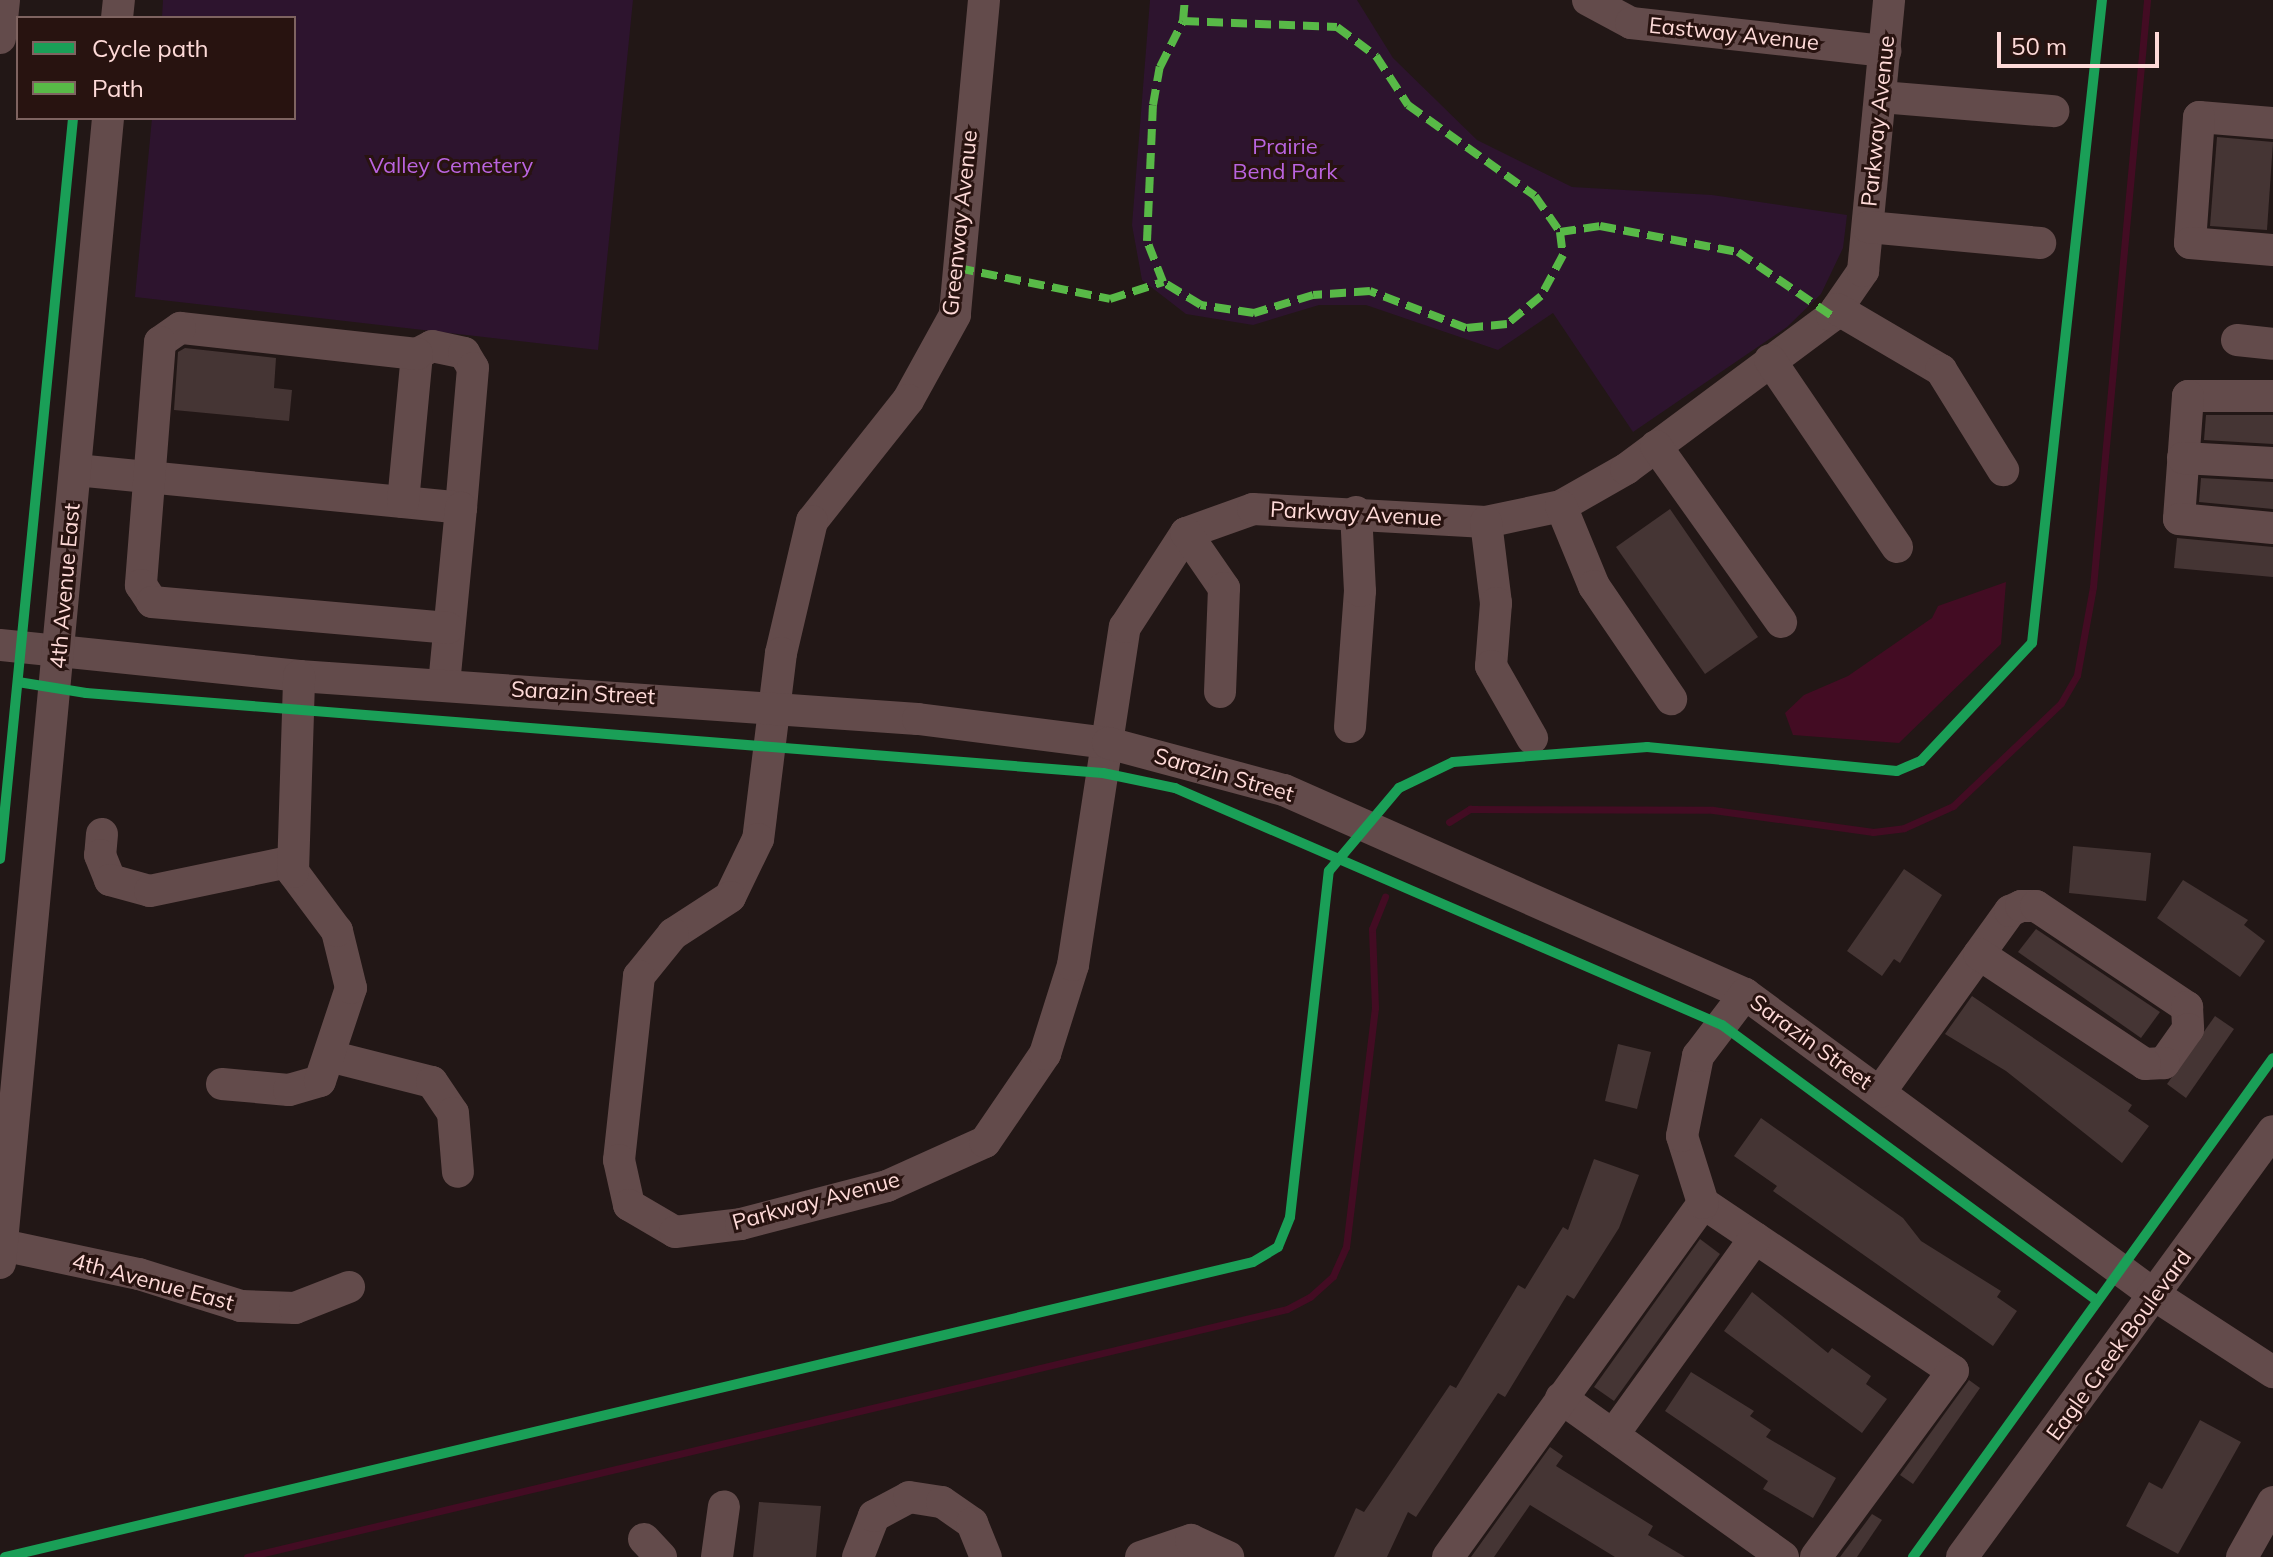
<!DOCTYPE html>
<style>
body{margin:0}
#map{position:relative;width:2273px;height:1557px;overflow:hidden;background:#221716;font-family:Mulish,sans-serif}
div>[style]{position:absolute}
[style*='--x']{left:calc(var(--x)*1px);top:calc(var(--y)*1px);width:calc(var(--w)*1px);rotate:calc(var(--a)*1deg)}
.green>*{inset:0;background:#2d142e}
.water>*{inset:0;background:#430c23}
.stream>*{height:7px;margin:-3.5px;padding:0 3.5px;transform-origin:3.5px;border-radius:3.5px;background:#430c23}
.building>*{inset:0;background:#453534}
.minor>*{height:32px;margin:-16px;padding:0 16px;transform-origin:16px;border-radius:16px;background:#634b4b}
.quiet>*{height:8px;margin-top:-4px;transform-origin:0;background:repeating-linear-gradient(90deg,#58b947 0 16px,transparent 0 24px)}
.cycleway>*{height:10px;margin:-5px;padding:0 5px;transform-origin:5px;border-radius:5px;background:#1a9f57}
span{translate:-50% -50%;white-space:nowrap;text-align:center;line-height:1.15;-webkit-text-stroke:6px #281310;paint-order:stroke}
.street-label{font-size:22px;color:#fedad8}
.park-label{font-size:22px;color:#ba64df}
.legend{position:absolute;left:16px;top:16px;width:280px;height:104px;box-sizing:border-box;background:#281310;border:2px solid #7e6360;margin:0;padding:10px 14px;list-style:none;font-size:24px;color:#fedad8}
.legend li{display:flex;align-items:center;gap:16px;height:40px}
.legend b{width:40px;border:2px solid #7e6360}
.scale{position:absolute;left:1997px;top:32px;width:162px;height:36px;box-sizing:border-box;border:4px solid #fedad8;border-top:0;padding-left:10px;font-size:24px;line-height:28px;white-space:nowrap;color:#fedad8;-webkit-text-stroke:6px #281310;paint-order:stroke}
</style>
<div id="map">
<div class="green">
<div style="clip-path:polygon(163px 0,633px 0,598px 350px,135px 297px,152px 118px,294px 118px,294px 18px,162px 18px)"></div>
<div style="clip-path:polygon(1150px 0,1357px 0,1393px 58px,1477px 140px,1572px 187px,1712px 195px,1847px 215px,1843px 248px,1821px 294px,1787px 327px,1633px 432px,1553px 313px,1498px 350px,1366px 305px,1319px 305px,1253px 325px,1186px 314px,1142px 280px,1132px 225px)"></div>
</div>
<div class="water">
<div style="clip-path:polygon(2006px 582px,2001px 644px,1899px 743px,1793px 735px,1785px 713px,1804px 695px,1848px 676px,1932px 618px,1938px 606px)"></div>
</div>
<div class="stream">
<div style="--x:1449;--y:822;--w:25;--a:-32"></div>
<div style="--x:1470;--y:809;--w:243;--a:0.2"></div>
<div style="--x:1713;--y:810;--w:162;--a:7.8"></div>
<div style="--x:1873;--y:832;--w:31;--a:-7"></div>
<div style="--x:1904;--y:828;--w:54;--a:-24.2"></div>
<div style="--x:1953;--y:806;--w:149;--a:-43.6"></div>
<div style="--x:2061;--y:703;--w:32;--a:-60"></div>
<div style="--x:2077;--y:675;--w:89;--a:-79.7"></div>
<div style="--x:2093;--y:587;--w:589;--a:-84.74"></div>
<div style="--x:247;--y:1557;--w:1069;--a:-13.41"></div>
<div style="--x:1287;--y:1309;--w:26;--a:-28"></div>
<div style="--x:1310;--y:1297;--w:31;--a:-42"></div>
<div style="--x:1333;--y:1276;--w:32;--a:-66"></div>
<div style="--x:1346;--y:1247;--w:241;--a:-83.1"></div>
<div style="--x:1375;--y:1008;--w:79;--a:-92.2"></div>
<div style="--x:1372;--y:929;--w:35;--a:-68"></div>
</div>
<div class="building">
<div style="clip-path:polygon(2217px 137px,2273px 142px,2267px 230px,2210px 226px)"></div>
<div style="clip-path:polygon(185px 348px,276px 358px,274px 388px,292px 390px,289px 421px,174px 410px,178px 352px)"></div>
<div style="clip-path:polygon(2206px 415px,2273px 415px,2273px 444px,2204px 440px)"></div>
<div style="clip-path:polygon(2201px 478px,2273px 482px,2273px 509px,2199px 502px)"></div>
<div style="clip-path:polygon(1670px 509px,1758px 637px,1705px 674px,1616px 547px)"></div>
<div style="clip-path:polygon(2177px 538px,2273px 547px,2273px 577px,2174px 568px)"></div>
<div style="clip-path:polygon(2073px 846px,2151px 853px,2146px 901px,2069px 893px)"></div>
<div style="clip-path:polygon(1904px 869px,1942px 895px,1900px 963px,1894px 959px,1882px 976px,1847px 951px)"></div>
<div style="clip-path:polygon(2183px 880px,2248px 920px,2244px 925px,2265px 941px,2240px 977px,2157px 918px)"></div>
<div style="clip-path:polygon(2036px 929px,2160px 1012px,2141px 1038px,2018px 952px)"></div>
<div style="clip-path:polygon(1972px 996px,2132px 1105px,2128px 1111px,2149px 1126px,2122px 1163px,2006px 1071px,1945px 1034px)"></div>
<div style="clip-path:polygon(2215px 1016px,2234px 1029px,2186px 1098px,2167px 1084px)"></div>
<div style="clip-path:polygon(1618px 1044px,1651px 1052px,1637px 1109px,1605px 1101px)"></div>
<div style="clip-path:polygon(1761px 1118px,1903px 1218px,1921px 1241px,2001px 1291px,1997px 1297px,2017px 1311px,1993px 1346px,1773px 1191px,1777px 1186px,1734px 1156px)"></div>
<div style="clip-path:polygon(1594px 1159px,1639px 1175px,1619px 1228px,1574px 1299px,1567px 1295px,1505px 1397px,1498px 1393px,1416px 1517px,1408px 1512px,1387px 1557px,1334px 1557px,1356px 1508px,1364px 1512px,1450px 1385px,1456px 1388px,1518px 1285px,1525px 1289px,1563px 1227px,1568px 1230px)"></div>
<div style="clip-path:polygon(1700px 1239px,1720px 1254px,1614px 1401px,1594px 1387px)"></div>
<div style="clip-path:polygon(1752px 1292px,1828px 1353px,1832px 1348px,1871px 1376px,1866px 1384px,1887px 1399px,1862px 1433px,1724px 1331px)"></div>
<div style="clip-path:polygon(1691px 1372px,1754px 1411px,1750px 1416px,1771px 1430px,1766px 1437px,1836px 1478px,1813px 1518px,1763px 1489px,1768px 1481px,1665px 1411px)"></div>
<div style="clip-path:polygon(1969px 1380px,1980px 1388px,1913px 1484px,1900px 1475px)"></div>
<div style="clip-path:polygon(2200px 1420px,2241px 1442px,2178px 1554px,2126px 1526px,2149px 1482px,2162px 1489px)"></div>
<div style="clip-path:polygon(1550px 1447px,1563px 1456px,1556px 1466px,1653px 1526px,1648px 1535px,1685px 1557px,1615px 1557px,1530px 1505px,1494px 1557px,1471px 1557px)"></div>
<div style="clip-path:polygon(759px 1502px,821px 1506px,816px 1557px,753px 1557px)"></div>
<div style="clip-path:polygon(1872px 1514px,1882px 1520px,1857px 1557px,1840px 1557px)"></div>
</div>
<div class="minor">
<div style="--x:984;--y:0;--w:316;--a:95.3"></div>
<div style="--x:955;--y:315;--w:97;--a:118.9"></div>
<div style="--x:908;--y:400;--w:154;--a:128.4"></div>
<div style="--x:812;--y:521;--w:136;--a:103.2"></div>
<div style="--x:781;--y:653;--w:187;--a:97"></div>
<div style="--x:758;--y:839;--w:64;--a:115.8"></div>
<div style="--x:730;--y:897;--w:68;--a:147"></div>
<div style="--x:673;--y:934;--w:54;--a:129"></div>
<div style="--x:639;--y:976;--w:185;--a:96.2"></div>
<div style="--x:619;--y:1160;--w:46;--a:77.5"></div>
<div style="--x:629;--y:1205;--w:53;--a:30.4"></div>
<div style="--x:675;--y:1232;--w:66;--a:-6.9"></div>
<div style="--x:741;--y:1224;--w:151;--a:-14.6"></div>
<div style="--x:887;--y:1186;--w:107;--a:-24.2"></div>
<div style="--x:985;--y:1142;--w:107;--a:-55.7"></div>
<div style="--x:1045;--y:1054;--w:93;--a:-72.5"></div>
<div style="--x:1073;--y:965;--w:342;--a:-81.3"></div>
<div style="--x:1125;--y:627;--w:112;--a:-57"></div>
<div style="--x:1186;--y:533;--w:71;--a:-19.7"></div>
<div style="--x:1253;--y:509;--w:233;--a:3.2"></div>
<div style="--x:1486;--y:522;--w:77;--a:-12"></div>
<div style="--x:1561;--y:506;--w:75;--a:-29.6"></div>
<div style="--x:1626;--y:469;--w:257;--a:-36.6"></div>
<div style="--x:1832;--y:316;--w:55;--a:-55.4"></div>
<div style="--x:1863;--y:271;--w:272;--a:-84.5"></div>
<div style="--x:1588;--y:0;--w:49;--a:28.1"></div>
<div style="--x:1631;--y:23;--w:256;--a:6.3"></div>
<div style="--x:117;--y:18;--w:18;--a:-84"></div>
<div style="--x:0;--y:38;--w:38;--a:-84"></div>
<div style="--x:1881;--y:97;--w:173;--a:4.7"></div>
<div style="--x:2273;--y:123;--w:74;--a:-175.4"></div>
<div style="--x:2199;--y:117;--w:126;--a:94.1"></div>
<div style="--x:2190;--y:243;--w:83;--a:4.8"></div>
<div style="--x:1868;--y:227;--w:173;--a:5.3"></div>
<div style="--x:1837;--y:309;--w:121;--a:30.4"></div>
<div style="--x:1941;--y:370;--w:118;--a:58.2"></div>
<div style="--x:2237;--y:340;--w:36;--a:6"></div>
<div style="--x:417;--y:354;--w:17;--a:-28"></div>
<div style="--x:432;--y:346;--w:33;--a:12"></div>
<div style="--x:464;--y:353;--w:17;--a:59"></div>
<div style="--x:473;--y:368;--w:141;--a:94.9"></div>
<div style="--x:1770;--y:360;--w:226;--a:55.8"></div>
<div style="--x:2273;--y:396;--w:85;--a:180"></div>
<div style="--x:2188;--y:396;--w:123;--a:94.2"></div>
<div style="--x:2179;--y:519;--w:94;--a:5.5"></div>
<div style="--x:1656;--y:446;--w:216;--a:54.6"></div>
<div style="--x:2183;--y:458;--w:90;--a:3.2"></div>
<div style="--x:76;--y:470;--w:387;--a:5.6"></div>
<div style="--x:461;--y:508;--w:178;--a:95.5"></div>
<div style="--x:403;--y:502;--w:149;--a:-84.6"></div>
<div style="--x:417;--y:354;--w:238;--a:-173.7"></div>
<div style="--x:180;--y:328;--w:24;--a:145"></div>
<div style="--x:160;--y:342;--w:244;--a:94.5"></div>
<div style="--x:141;--y:585;--w:20;--a:57"></div>
<div style="--x:152;--y:602;--w:297;--a:5"></div>
<div style="--x:1561;--y:506;--w:87;--a:67.6"></div>
<div style="--x:1594;--y:586;--w:137;--a:55.7"></div>
<div style="--x:1486;--y:522;--w:82;--a:83"></div>
<div style="--x:1496;--y:603;--w:63;--a:94.5"></div>
<div style="--x:1491;--y:666;--w:83;--a:60.3"></div>
<div style="--x:1186;--y:533;--w:67;--a:55.4"></div>
<div style="--x:1224;--y:588;--w:104;--a:92.2"></div>
<div style="--x:0;--y:645;--w:301;--a:5.9"></div>
<div style="--x:299;--y:676;--w:620;--a:3.97"></div>
<div style="--x:918;--y:719;--w:192;--a:7.2"></div>
<div style="--x:1108;--y:743;--w:182;--a:15"></div>
<div style="--x:1284;--y:790;--w:504;--a:23.87"></div>
<div style="--x:1745;--y:994;--w:510;--a:36.31"></div>
<div style="--x:2156;--y:1296;--w:140;--a:33"></div>
<div style="--x:1350;--y:727;--w:136;--a:-85.8"></div>
<div style="--x:1360;--y:591;--w:79;--a:-92.9"></div>
<div style="--x:102;--y:834;--w:21;--a:95"></div>
<div style="--x:100;--y:855;--w:27;--a:68"></div>
<div style="--x:110;--y:880;--w:41;--a:15.4"></div>
<div style="--x:150;--y:891;--w:146;--a:-11.8"></div>
<div style="--x:329;--y:1056;--w:106;--a:14.2"></div>
<div style="--x:432;--y:1082;--w:37;--a:56"></div>
<div style="--x:453;--y:1113;--w:59;--a:85.2"></div>
<div style="--x:222;--y:1084;--w:67;--a:5.1"></div>
<div style="--x:289;--y:1090;--w:32;--a:-16"></div>
<div style="--x:320;--y:1081;--w:98;--a:-71.6"></div>
<div style="--x:351;--y:988;--w:59;--a:-103.8"></div>
<div style="--x:337;--y:931;--w:74;--a:-126.7"></div>
<div style="--x:293;--y:872;--w:196;--a:-88.2"></div>
<div style="--x:1880;--y:1092;--w:223;--a:-54.3"></div>
<div style="--x:2010;--y:911;--w:12;--a:-24"></div>
<div style="--x:2021;--y:906;--w:15;--a:0"></div>
<div style="--x:2036;--y:906;--w:182;--a:33.8"></div>
<div style="--x:2187;--y:1007;--w:22;--a:87"></div>
<div style="--x:2188;--y:1029;--w:42;--a:125.2"></div>
<div style="--x:2164;--y:1063;--w:19;--a:177"></div>
<div style="--x:2145;--y:1064;--w:199;--a:-146.5"></div>
<div style="--x:1703;--y:1203;--w:301;--a:33.9"></div>
<div style="--x:1953;--y:1371;--w:231;--a:126.4"></div>
<div style="--x:2;--y:1245;--w:140;--a:12"></div>
<div style="--x:139;--y:1274;--w:107;--a:17.4"></div>
<div style="--x:241;--y:1306;--w:54;--a:2.1"></div>
<div style="--x:295;--y:1308;--w:58;--a:-21.3"></div>
<div style="--x:0;--y:1263;--w:1150;--a:-84.61"></div>
<div style="--x:1561;--y:1398;--w:273;--a:35.6"></div>
<div style="--x:1613;--y:1435;--w:243;--a:-54.2"></div>
<div style="--x:644;--y:1539;--w:25;--a:47"></div>
<div style="--x:717;--y:1557;--w:51;--a:-82.2"></div>
<div style="--x:858;--y:1557;--w:44;--a:-68.7"></div>
<div style="--x:874;--y:1516;--w:40;--a:-28"></div>
<div style="--x:909;--y:1497;--w:33;--a:9"></div>
<div style="--x:942;--y:1502;--w:37;--a:35"></div>
<div style="--x:972;--y:1523;--w:37;--a:68"></div>
<div style="--x:1141;--y:1557;--w:53;--a:-18.8"></div>
<div style="--x:1191;--y:1540;--w:41;--a:24.7"></div>
<div style="--x:1448;--y:1557;--w:436;--a:-54.2"></div>
<div style="--x:1703;--y:1203;--w:70;--a:-107.4"></div>
<div style="--x:1682;--y:1136;--w:82;--a:-78.7"></div>
<div style="--x:1698;--y:1056;--w:78;--a:-52.8"></div>
<div style="--x:1962;--y:1557;--w:527;--a:-53.87"></div>
<div style="--x:2242;--y:1557;--w:63;--a:-60.6"></div>
</div>
<div class="quiet">
<div style="--x:1183;--y:21;--w:154;--a:2.2"></div>
<div style="--x:1337;--y:27;--w:49;--a:36.6"></div>
<div style="--x:1376;--y:56;--w:59;--a:56.9"></div>
<div style="--x:1408;--y:105;--w:156;--a:35.6"></div>
<div style="--x:1535;--y:196;--w:44;--a:55.2"></div>
<div style="--x:1560;--y:232;--w:23;--a:83"></div>
<div style="--x:1563;--y:255;--w:47;--a:118.2"></div>
<div style="--x:1541;--y:296;--w:44;--a:140.5"></div>
<div style="--x:1507;--y:324;--w:41;--a:174.4"></div>
<div style="--x:1466;--y:328;--w:103;--a:-158.9"></div>
<div style="--x:1370;--y:291;--w:57;--a:176"></div>
<div style="--x:1313;--y:295;--w:62;--a:163"></div>
<div style="--x:1254;--y:313;--w:54;--a:-171.4"></div>
<div style="--x:1201;--y:305;--w:44;--a:-148.8"></div>
<div style="--x:1163;--y:282;--w:44;--a:-111.3"></div>
<div style="--x:1147;--y:241;--w:136;--a:-87.5"></div>
<div style="--x:1153;--y:105;--w:39;--a:-80"></div>
<div style="--x:1160;--y:67;--w:51;--a:-63.4"></div>
<div style="--x:1183;--y:21;--w:21;--a:-85"></div>
<div style="--x:1560;--y:232;--w:40;--a:-8.5"></div>
<div style="--x:1600;--y:226;--w:140;--a:10.7"></div>
<div style="--x:1738;--y:252;--w:114;--a:34.2"></div>
<div style="--x:958;--y:268;--w:155;--a:11.5"></div>
<div style="--x:1110;--y:299;--w:56;--a:-17.8"></div>
</div>
<div class="cycleway">
<div style="--x:18;--y:682;--w:69;--a:9.2"></div>
<div style="--x:86;--y:693;--w:1020;--a:4.5"></div>
<div style="--x:1103;--y:773;--w:74;--a:11.8"></div>
<div style="--x:1175;--y:788;--w:596;--a:23.43"></div>
<div style="--x:1722;--y:1025;--w:464;--a:36.3"></div>
<div style="--x:0;--y:859;--w:745;--a:-84.37"></div>
<div style="--x:5;--y:1557;--w:1282;--a:-13.3"></div>
<div style="--x:1253;--y:1262;--w:29;--a:-31"></div>
<div style="--x:1278;--y:1247;--w:32;--a:-68"></div>
<div style="--x:1290;--y:1217;--w:348;--a:-83.6"></div>
<div style="--x:1329;--y:871;--w:109;--a:-49.9"></div>
<div style="--x:1399;--y:788;--w:60;--a:-25.7"></div>
<div style="--x:1453;--y:762;--w:195;--a:-4.4"></div>
<div style="--x:1647;--y:747;--w:251;--a:5.5"></div>
<div style="--x:1897;--y:771;--w:26;--a:-23"></div>
<div style="--x:1921;--y:761;--w:162;--a:-46.8"></div>
<div style="--x:2032;--y:643;--w:647;--a:-83.79"></div>
<div style="--x:1913;--y:1557;--w:615;--a:-54.19"></div>
</div>
<div class="street-label">
<span style="left:1734px;top:34px;rotate:6deg">Eastway Avenue</span>
<span style="left:1878px;top:121px;rotate:-84deg">Parkway Avenue</span>
<span style="left:960px;top:223px;rotate:-84deg">Greenway Avenue</span>
<span style="left:1356px;top:514px;rotate:3deg">Parkway Avenue</span>
<span style="left:65px;top:586px;rotate:-85deg">4th Avenue East</span>
<span style="left:583px;top:693px;rotate:3deg">Sarazin Street</span>
<span style="left:1224px;top:775px;rotate:16deg">Sarazin Street</span>
<span style="left:1811px;top:1042px;rotate:36deg">Sarazin Street</span>
<span style="left:816px;top:1201px;rotate:-15deg">Parkway Avenue</span>
<span style="left:153px;top:1282px;rotate:15deg">4th Avenue East</span>
<span style="left:2119px;top:1345px;rotate:-54deg">Eagle Creek Boulevard</span>
</div>
<div class="park-label">
<span style="left:1285px;top:159px">Prairie<br>Bend Park</span>
<span style="left:451px;top:166px">Valley Cemetery</span>
</div>
<ul class="legend">
<li><b style="height:10px;background:#1a9f57"></b>Cycle path</li>
<li><b style="height:10px;background:#58b947"></b>Path</li>
</ul>
<div class="scale">50 m</div>
</div>
